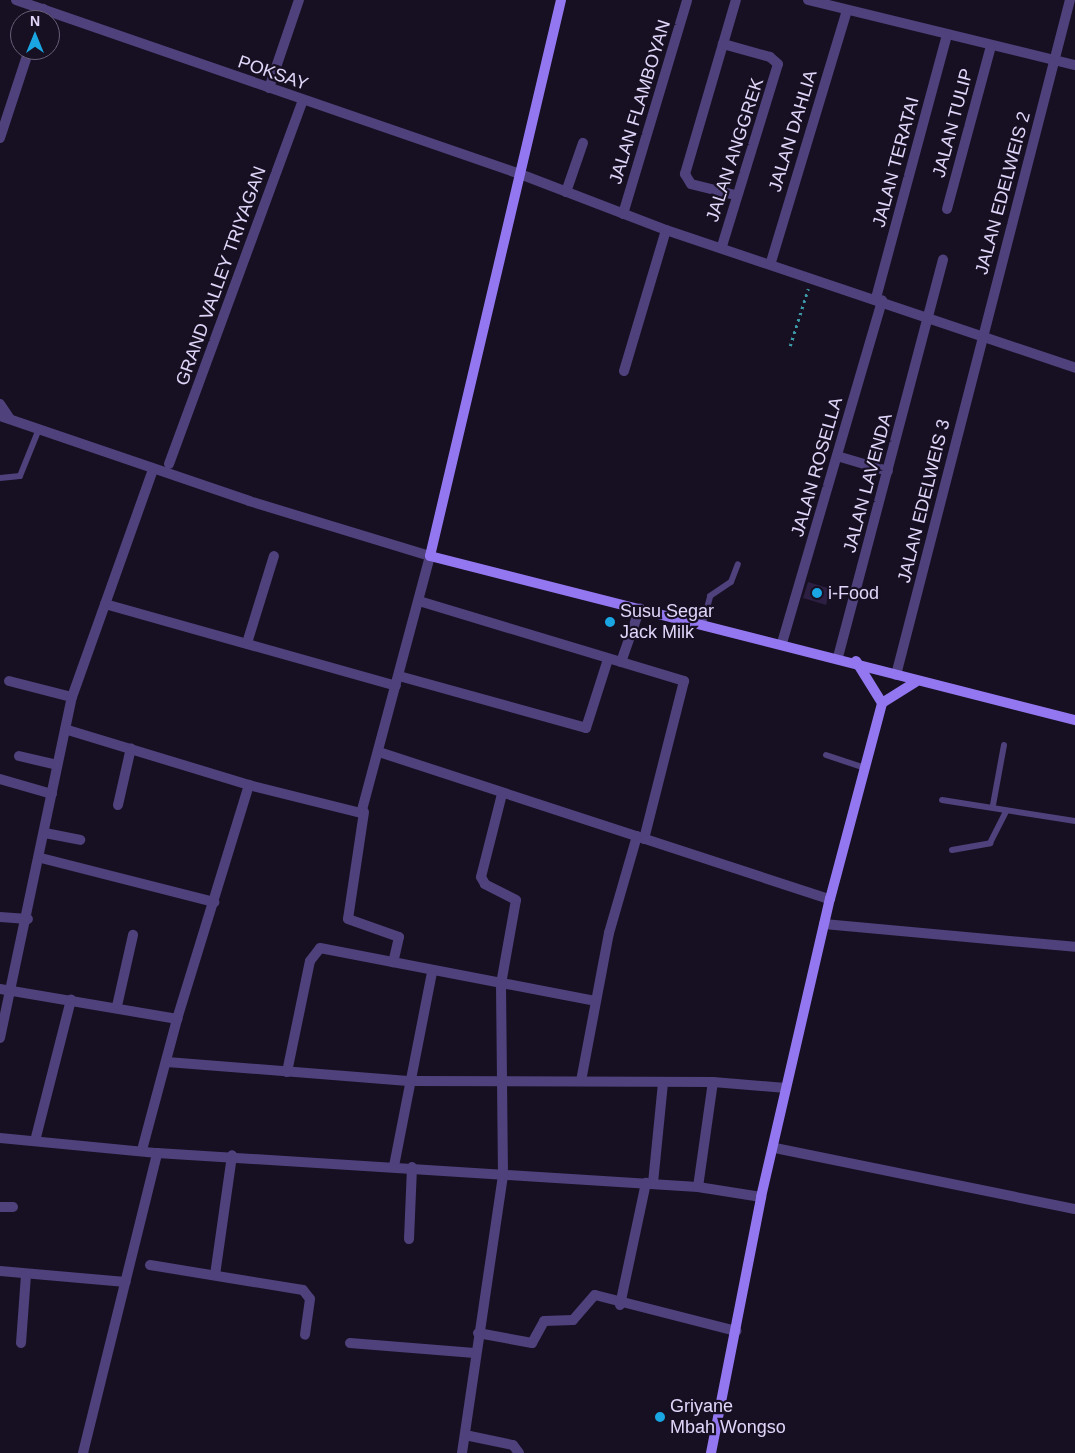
<!DOCTYPE html>
<style>
body{margin:0}
#map{position:relative;width:1075px;height:1453px;overflow:hidden;background:#171022;font-family:Arial,sans-serif}
div>[style]{position:absolute}
[style*='--x']{left:calc(var(--x)*1px);top:calc(var(--y)*1px);width:calc(var(--w)*1px);rotate:calc(var(--a)*1deg)}
.building>*{inset:0;background:#2c1f41}
.path>*{height:2.5px;margin-top:-1.25px;transform-origin:0;background:repeating-linear-gradient(90deg,#3c99a8 0 2.5px,transparent 0 6.5px)}
.lane>*{height:6px;margin:-3px;padding:0 3px;transform-origin:3px;border-radius:3px;background:#4f417c}
.street>*{height:10px;margin:-5px;padding:0 5px;transform-origin:5px;border-radius:5px;background:#4f417c}
.secondary>*{height:10px;margin:-5px;padding:0 5px;transform-origin:5px;border-radius:5px;background:#9377f0}
.dots>*{width:14px;height:14px;translate:-50% -50%;box-sizing:border-box;border:2px solid #171022;border-radius:50%}
span{translate:-50% -50%;white-space:nowrap;text-align:center;line-height:1.15;-webkit-text-stroke:4.5px #171022;paint-order:stroke}
.street-label{font-size:18px;color:#e1d6fa}
.poi-label{font-size:18px;color:#e1d6fa}
.left{translate:0 -50%;text-align:left}
.north{position:absolute;left:10px;top:10px;width:50px;height:50px;box-sizing:border-box;background:#171022;border:1px solid #685f78;border-radius:50%;rotate:0deg;font-size:14px;font-weight:700;line-height:20px;text-align:center;color:#e1d6fa}
.north::after{content:'';display:block;margin:auto;width:18px;height:22px;background:#19a6e3;clip-path:polygon(50% 0,100% 100%,50% 72%,0 100%)}
</style>
<div id="map">
<div class="building">
<div style="clip-path:polygon(808px 582px,831px 589px,826px 605px,803px 598px)"></div>
</div>
<div class="path">
<div style="--x:790;--y:346;--w:60;--a:-72.5"></div>
</div>
<div class="lane">
<div style="--x:0;--y:478;--w:20;--a:-6"></div>
<div style="--x:20;--y:476;--w:51;--a:-68"></div>
<div style="--x:703;--y:623;--w:28;--a:-75"></div>
<div style="--x:710;--y:596;--w:25;--a:-34"></div>
<div style="--x:731;--y:582;--w:19;--a:-69"></div>
<div style="--x:826;--y:755;--w:41;--a:18.4"></div>
<div style="--x:942;--y:800;--w:135;--a:9"></div>
<div style="--x:993;--y:805;--w:61;--a:-79.6"></div>
<div style="--x:952;--y:850;--w:39;--a:-10"></div>
<div style="--x:990;--y:843;--w:34;--a:-63"></div>
</div>
<div class="street">
<div style="--x:16;--y:0;--w:533;--a:19.05"></div>
<div style="--x:520;--y:174;--w:156;--a:21"></div>
<div style="--x:666;--y:230;--w:432;--a:18.6"></div>
<div style="--x:808;--y:0;--w:275;--a:13.7"></div>
<div style="--x:39;--y:20;--w:12;--a:-70"></div>
<div style="--x:269;--y:88;--w:93;--a:-71.2"></div>
<div style="--x:0;--y:138;--w:93;--a:-71.8"></div>
<div style="--x:566;--y:192;--w:52;--a:-70.9"></div>
<div style="--x:735;--y:195;--w:45;--a:-166"></div>
<div style="--x:691;--y:184;--w:12;--a:-121"></div>
<div style="--x:685;--y:174;--w:181;--a:-73.7"></div>
<div style="--x:947;--y:209;--w:169;--a:-74.9"></div>
<div style="--x:623;--y:214;--w:223;--a:-73.3"></div>
<div style="--x:722;--y:246;--w:190;--a:-72.9"></div>
<div style="--x:778;--y:64;--w:11;--a:-139"></div>
<div style="--x:770;--y:57;--w:49;--a:-164.5"></div>
<div style="--x:771;--y:262;--w:263;--a:-73.2"></div>
<div style="--x:876;--y:298;--w:272;--a:-74.9"></div>
<div style="--x:624;--y:371;--w:147;--a:-73.4"></div>
<div style="--x:0;--y:404;--w:18;--a:56"></div>
<div style="--x:0;--y:416;--w:263;--a:18.8"></div>
<div style="--x:249;--y:501;--w:189;--a:16.9"></div>
<div style="--x:430;--y:556;--w:266;--a:105"></div>
<div style="--x:361;--y:813;--w:115;--a:-166"></div>
<div style="--x:249;--y:785;--w:192;--a:-163.1"></div>
<div style="--x:837;--y:456;--w:53;--a:16.4"></div>
<div style="--x:169;--y:464;--w:388;--a:-69.8"></div>
<div style="--x:419;--y:601;--w:277;--a:16.8"></div>
<div style="--x:684;--y:681;--w:163;--a:104.2"></div>
<div style="--x:105;--y:604;--w:302;--a:15.7"></div>
<div style="--x:247;--y:643;--w:91;--a:-72.8"></div>
<div style="--x:782;--y:643;--w:357;--a:-73.7"></div>
<div style="--x:838;--y:657;--w:411;--a:-75.2"></div>
<div style="--x:621;--y:662;--w:57;--a:-70.6"></div>
<div style="--x:896;--y:675;--w:697;--a:-75.55"></div>
<div style="--x:399;--y:676;--w:194;--a:15.5"></div>
<div style="--x:586;--y:728;--w:72;--a:-72.3"></div>
<div style="--x:9;--y:681;--w:65;--a:14.3"></div>
<div style="--x:379;--y:752;--w:474;--a:18.1"></div>
<div style="--x:19;--y:756;--w:39;--a:13"></div>
<div style="--x:0;--y:779;--w:54;--a:16.1"></div>
<div style="--x:118;--y:805;--w:58;--a:-77.2"></div>
<div style="--x:364;--y:812;--w:108;--a:98.5"></div>
<div style="--x:348;--y:919;--w:54;--a:19.4"></div>
<div style="--x:399;--y:937;--w:26;--a:103"></div>
<div style="--x:45;--y:833;--w:36;--a:11"></div>
<div style="--x:41;--y:858;--w:179;--a:14.3"></div>
<div style="--x:0;--y:917;--w:28;--a:4"></div>
<div style="--x:824;--y:924;--w:252;--a:5.2"></div>
<div style="--x:0;--y:989;--w:180;--a:9.6"></div>
<div style="--x:117;--y:1006;--w:73;--a:-77.3"></div>
<div style="--x:0;--y:1038;--w:349;--a:-78.1"></div>
<div style="--x:72;--y:697;--w:242;--a:-70.4"></div>
<div style="--x:167;--y:1062;--w:245;--a:4.5"></div>
<div style="--x:411;--y:1081;--w:302;--a:0.2"></div>
<div style="--x:713;--y:1082;--w:73;--a:4.7"></div>
<div style="--x:287;--y:1072;--w:113;--a:-78.3"></div>
<div style="--x:310;--y:961;--w:16;--a:-52"></div>
<div style="--x:320;--y:948;--w:280;--a:10.9"></div>
<div style="--x:581;--y:1081;--w:151;--a:-79.3"></div>
<div style="--x:609;--y:933;--w:101;--a:-73.9"></div>
<div style="--x:0;--y:1138;--w:158;--a:5.5"></div>
<div style="--x:157;--y:1153;--w:542;--a:3.6"></div>
<div style="--x:698;--y:1187;--w:64;--a:9"></div>
<div style="--x:35;--y:1141;--w:146;--a:-75.7"></div>
<div style="--x:775;--y:1148;--w:306;--a:11.5"></div>
<div style="--x:142;--y:1150;--w:136;--a:-75"></div>
<div style="--x:177;--y:1019;--w:245;--a:-72.9"></div>
<div style="--x:394;--y:1166;--w:197;--a:-78.9"></div>
<div style="--x:653;--y:1183;--w:101;--a:-84.3"></div>
<div style="--x:698;--y:1187;--w:106;--a:-81.9"></div>
<div style="--x:0;--y:1207;--w:13;--a:0"></div>
<div style="--x:409;--y:1239;--w:72;--a:-87.6"></div>
<div style="--x:150;--y:1265;--w:155;--a:9.3"></div>
<div style="--x:303;--y:1290;--w:11;--a:52"></div>
<div style="--x:310;--y:1299;--w:36;--a:98"></div>
<div style="--x:0;--y:1271;--w:126;--a:5"></div>
<div style="--x:215;--y:1275;--w:121;--a:-81.9"></div>
<div style="--x:620;--y:1305;--w:125;--a:-78"></div>
<div style="--x:478;--y:1333;--w:55;--a:10.5"></div>
<div style="--x:532;--y:1343;--w:25;--a:-61"></div>
<div style="--x:544;--y:1321;--w:29;--a:-2"></div>
<div style="--x:573;--y:1320;--w:33;--a:-49"></div>
<div style="--x:595;--y:1295;--w:146;--a:14.3"></div>
<div style="--x:21;--y:1343;--w:68;--a:-85.8"></div>
<div style="--x:350;--y:1343;--w:125;--a:4.6"></div>
<div style="--x:465;--y:1435;--w:49;--a:11.8"></div>
<div style="--x:513;--y:1445;--w:10;--a:53"></div>
<div style="--x:83;--y:1453;--w:309;--a:-76.1"></div>
<div style="--x:462;--y:1453;--w:280;--a:-81.6"></div>
<div style="--x:503;--y:1176;--w:192;--a:-90.6"></div>
<div style="--x:501;--y:984;--w:85;--a:-79.9"></div>
<div style="--x:516;--y:900;--w:35;--a:-153"></div>
<div style="--x:485;--y:884;--w:8;--a:-120"></div>
<div style="--x:481;--y:877;--w:86;--a:-75.8"></div>
</div>
<div class="secondary">
<div style="--x:561;--y:0;--w:571;--a:103.26"></div>
<div style="--x:430;--y:556;--w:666;--a:14.27"></div>
<div style="--x:856;--y:661;--w:49;--a:58.2"></div>
<div style="--x:711;--y:1453;--w:261;--a:-78.9"></div>
<div style="--x:761;--y:1197;--w:306;--a:-77"></div>
<div style="--x:830;--y:899;--w:203;--a:-75.1"></div>
<div style="--x:882;--y:703;--w:40;--a:-32"></div>
</div>
<div class="dots">
<div style="left:817px;top:593px;background:#19a6e3"></div>
<div style="left:610px;top:622px;background:#19a6e3"></div>
<div style="left:660px;top:1417px;background:#19a6e3"></div>
</div>
<div class="street-label">
<span style="left:273px;top:73px;rotate:19deg">POKSAY</span>
<span style="left:640px;top:102px;rotate:-73deg">JALAN FLAMBOYAN</span>
<span style="left:953px;top:123px;rotate:-75deg">JALAN TULIP</span>
<span style="left:793px;top:131px;rotate:-73deg">JALAN DAHLIA</span>
<span style="left:735px;top:150px;rotate:-72deg">JALAN ANGGREK</span>
<span style="left:896px;top:162px;rotate:-75deg">JALAN TERATAI</span>
<span style="left:1003px;top:193px;rotate:-75deg">JALAN EDELWEIS 2</span>
<span style="left:221px;top:276px;rotate:-70deg">GRAND VALLEY TRIYAGAN</span>
<span style="left:817px;top:467px;rotate:-74deg">JALAN ROSELLA</span>
<span style="left:868px;top:483px;rotate:-75deg">JALAN LAVENDA</span>
<span style="left:924px;top:501px;rotate:-76deg">JALAN EDELWEIS 3</span>
</div>
<div class="poi-label">
<span class="left" style="left:828px;top:593px">i-Food</span>
<span class="left" style="left:620px;top:622px">Susu Segar<br>Jack Milk</span>
<span class="left" style="left:670px;top:1417px">Griyane<br>Mbah Wongso</span>
</div>
<div class="north">N</div>
</div>
